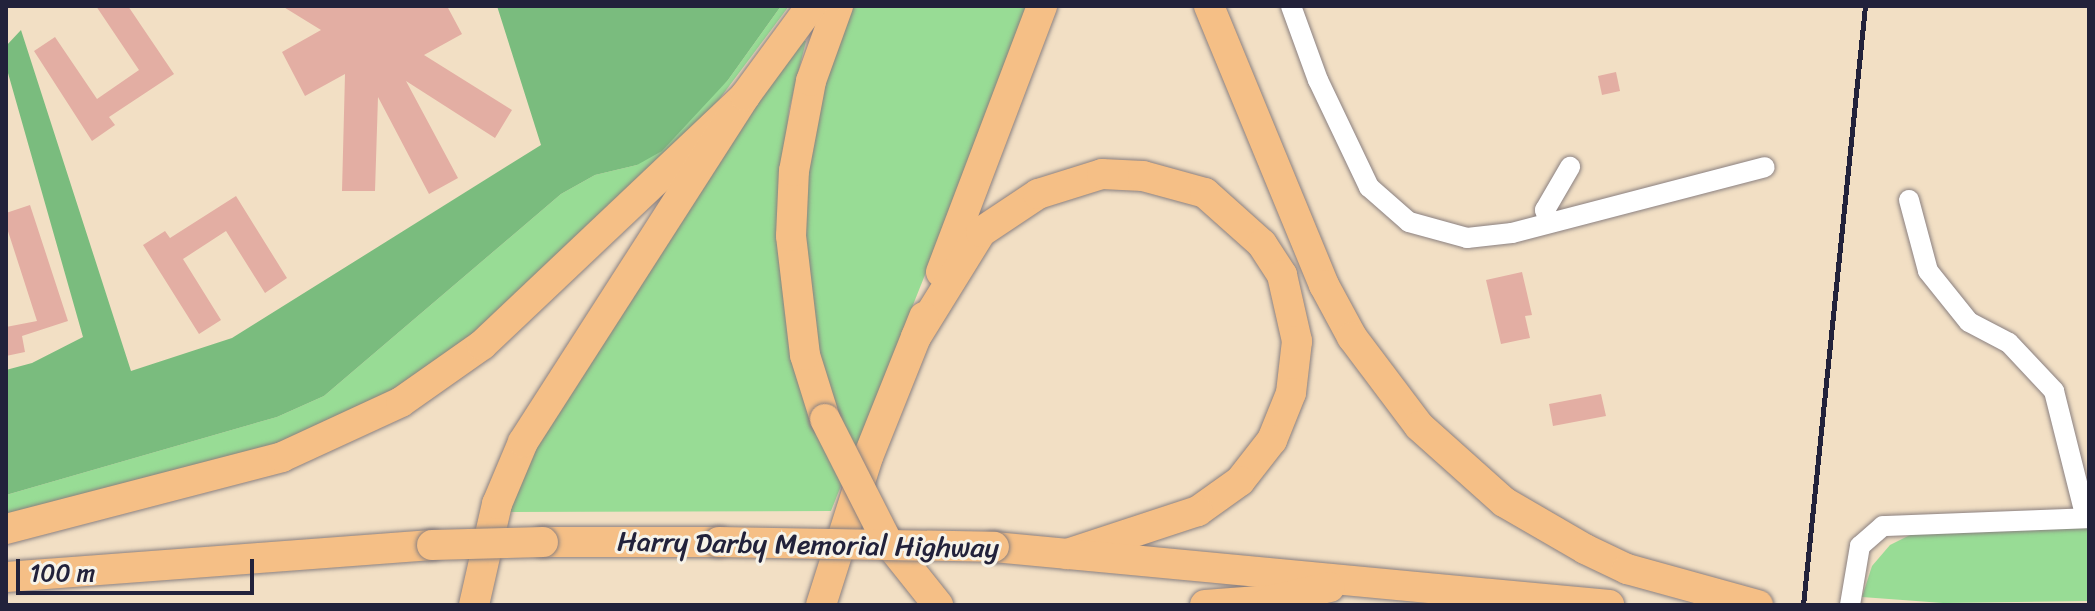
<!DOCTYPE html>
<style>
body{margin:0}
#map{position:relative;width:2095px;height:611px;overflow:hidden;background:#f2dfc4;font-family:Sriracha,sans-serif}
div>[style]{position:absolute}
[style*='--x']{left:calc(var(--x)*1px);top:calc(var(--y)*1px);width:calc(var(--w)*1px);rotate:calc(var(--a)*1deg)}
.green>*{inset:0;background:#98dc95}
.forest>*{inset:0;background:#7abc7e}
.building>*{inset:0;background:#e3aea3}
.roads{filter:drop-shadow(0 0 2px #8a8080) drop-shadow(0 0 2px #8a8080)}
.minor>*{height:20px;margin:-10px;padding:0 10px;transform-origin:10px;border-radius:10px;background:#fff}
.highway>*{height:30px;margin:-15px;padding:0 15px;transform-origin:15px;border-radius:15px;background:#f5bf86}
.rail>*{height:5px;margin:-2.5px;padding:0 2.5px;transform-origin:2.5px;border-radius:2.5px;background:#22223b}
.bridges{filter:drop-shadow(0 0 2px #8a8080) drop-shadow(0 0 2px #8a8080)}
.highway-bridge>*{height:30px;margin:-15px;padding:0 15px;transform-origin:15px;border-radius:15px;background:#f5bf86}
span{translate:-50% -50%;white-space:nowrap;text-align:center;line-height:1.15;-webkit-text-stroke:6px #f7f3e8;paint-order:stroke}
.street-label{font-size:28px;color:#22223b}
.frame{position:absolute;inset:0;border:8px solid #22223b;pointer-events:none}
.scale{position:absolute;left:16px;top:559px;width:238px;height:36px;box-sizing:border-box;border:4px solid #22223b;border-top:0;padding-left:10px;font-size:24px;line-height:28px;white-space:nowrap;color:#22223b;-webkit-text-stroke:6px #f7f3e8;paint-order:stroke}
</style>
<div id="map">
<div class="green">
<div style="clip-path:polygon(781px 6px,789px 6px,718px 101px,470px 345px,316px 439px,6px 522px,6px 495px,277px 417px,324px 396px,561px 194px,595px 175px,637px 165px,728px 80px)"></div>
<div style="clip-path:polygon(846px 6px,1032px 6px,831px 511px,502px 512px,517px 471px,799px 41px,806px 41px,789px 110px,780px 202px,831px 412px,804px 289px,808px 129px)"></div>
<div style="clip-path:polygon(2089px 527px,2089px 601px,1943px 603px,1862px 597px,1872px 566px,1890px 545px,1912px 534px)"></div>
</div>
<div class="forest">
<div style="clip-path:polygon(497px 6px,781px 6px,728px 80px,662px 151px,637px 165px,595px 175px,561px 194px,324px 396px,277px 417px,6px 495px,6px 370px,32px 363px,83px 337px,6px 66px,6px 46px,21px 30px,131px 371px,232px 338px,541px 145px)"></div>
</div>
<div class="building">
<div style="clip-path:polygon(96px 6px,128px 6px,174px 74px,109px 117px,115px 125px,92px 141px,34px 51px,55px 37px,97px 99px,139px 70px)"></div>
<div style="clip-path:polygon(282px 6px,447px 6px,462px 34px,424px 55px,512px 110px,495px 138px,406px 81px,458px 178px,429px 194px,378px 97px,375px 191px,342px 191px,345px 74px,305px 96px,282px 52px,321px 30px)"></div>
<div style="clip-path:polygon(1616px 72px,1620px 91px,1602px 95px,1598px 76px)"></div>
<div style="clip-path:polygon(236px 196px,287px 278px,265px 293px,226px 231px,183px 259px,221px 320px,199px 334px,143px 245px,165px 231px,170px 238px)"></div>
<div style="clip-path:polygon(30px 205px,68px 321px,22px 336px,25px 352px,6px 356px,6px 327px,37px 321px,6px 225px,6px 213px)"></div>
<div style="clip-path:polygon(1522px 272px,1532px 315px,1525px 316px,1530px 338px,1501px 344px,1486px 280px)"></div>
<div style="clip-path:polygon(1601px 394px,1606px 416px,1553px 426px,1549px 404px)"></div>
</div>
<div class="roads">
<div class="minor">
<div style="--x:1291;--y:6;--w:79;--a:70"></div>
<div style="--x:1318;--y:80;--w:119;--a:64.5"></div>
<div style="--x:1369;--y:187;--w:53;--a:41.2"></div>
<div style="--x:1409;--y:222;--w:60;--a:15.4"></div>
<div style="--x:1467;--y:238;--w:45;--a:-6.3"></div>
<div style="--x:1512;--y:233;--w:261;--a:-14.6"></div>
<div style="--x:1909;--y:200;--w:73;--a:75"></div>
<div style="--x:1928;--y:271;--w:65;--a:51.2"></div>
<div style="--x:1969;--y:322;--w:45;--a:27.7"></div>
<div style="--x:2009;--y:343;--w:66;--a:46.8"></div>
<div style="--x:2054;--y:391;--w:131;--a:75.9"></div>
<div style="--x:1550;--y:222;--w:13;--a:-113"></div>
<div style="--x:1545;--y:210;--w:50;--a:-59.8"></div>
<div style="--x:1850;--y:605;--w:60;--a:-80.4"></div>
<div style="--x:1860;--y:546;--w:30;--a:-41"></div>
<div style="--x:1883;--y:526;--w:206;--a:-2.2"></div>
</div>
<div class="highway">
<div style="--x:1209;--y:6;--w:302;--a:67.6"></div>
<div style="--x:1324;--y:285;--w:59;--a:61.7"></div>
<div style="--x:1352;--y:337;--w:111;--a:53"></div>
<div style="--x:1419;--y:426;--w:114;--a:41.8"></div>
<div style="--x:1504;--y:502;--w:94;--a:30.1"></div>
<div style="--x:1585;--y:549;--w:47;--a:25.5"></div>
<div style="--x:1627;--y:569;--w:136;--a:15.4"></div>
<div style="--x:941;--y:272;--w:285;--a:-69.2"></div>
<div style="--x:916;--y:337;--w:123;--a:-58.2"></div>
<div style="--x:981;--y:232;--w:69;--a:-33.7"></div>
<div style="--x:1038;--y:194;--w:67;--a:-17.4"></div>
<div style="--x:1102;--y:174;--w:41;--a:2.8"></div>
<div style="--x:1143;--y:176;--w:64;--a:15.3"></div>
<div style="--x:1205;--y:193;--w:76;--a:41.8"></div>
<div style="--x:1262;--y:244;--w:37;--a:57"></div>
<div style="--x:1282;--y:275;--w:68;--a:77.2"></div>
<div style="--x:1297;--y:341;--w:52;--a:96.6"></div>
<div style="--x:1291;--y:393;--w:51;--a:112"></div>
<div style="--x:1272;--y:440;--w:52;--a:128"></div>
<div style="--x:1240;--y:481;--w:52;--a:144.5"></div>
<div style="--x:1198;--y:511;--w:138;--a:161.8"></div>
<div style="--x:825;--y:419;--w:67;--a:-107.4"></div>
<div style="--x:805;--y:355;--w:120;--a:-96.7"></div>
<div style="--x:791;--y:236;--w:65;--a:-87.4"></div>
<div style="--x:794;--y:171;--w:92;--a:-79.3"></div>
<div style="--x:811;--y:81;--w:80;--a:-70.2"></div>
<div style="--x:6;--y:529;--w:285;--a:-14.6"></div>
<div style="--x:282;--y:457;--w:131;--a:-24.8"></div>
<div style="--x:401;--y:402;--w:99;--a:-35.1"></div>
<div style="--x:482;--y:345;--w:362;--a:-43.4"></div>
<div style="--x:887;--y:541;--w:82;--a:51.4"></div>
<div style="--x:543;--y:542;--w:176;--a:0"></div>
<div style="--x:994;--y:547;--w:618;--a:5.39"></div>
<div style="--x:6;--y:577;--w:427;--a:-4.3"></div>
<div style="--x:474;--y:605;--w:104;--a:-77.2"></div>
<div style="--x:497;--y:504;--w:67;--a:-67.2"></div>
<div style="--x:523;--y:442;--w:411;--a:-57.3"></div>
<div style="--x:745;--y:96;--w:112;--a:-53.7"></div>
<div style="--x:821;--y:605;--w:155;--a:-72.4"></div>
<div style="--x:868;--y:457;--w:151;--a:-68.2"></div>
<div style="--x:1205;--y:605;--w:67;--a:-4.3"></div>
<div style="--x:1272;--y:600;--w:59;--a:-12.6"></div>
</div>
</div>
<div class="rail">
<div style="--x:1803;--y:605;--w:602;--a:-84.09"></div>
</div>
<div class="bridges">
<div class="highway-bridge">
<div style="--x:825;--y:419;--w:137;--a:63.1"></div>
<div style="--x:719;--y:542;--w:275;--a:1"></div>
<div style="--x:432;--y:545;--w:111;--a:-1.5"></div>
</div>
</div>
<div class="street-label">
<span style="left:808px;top:545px;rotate:1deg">Harry Darby Memorial Highway</span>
</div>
<div class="frame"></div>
<div class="scale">100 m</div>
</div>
